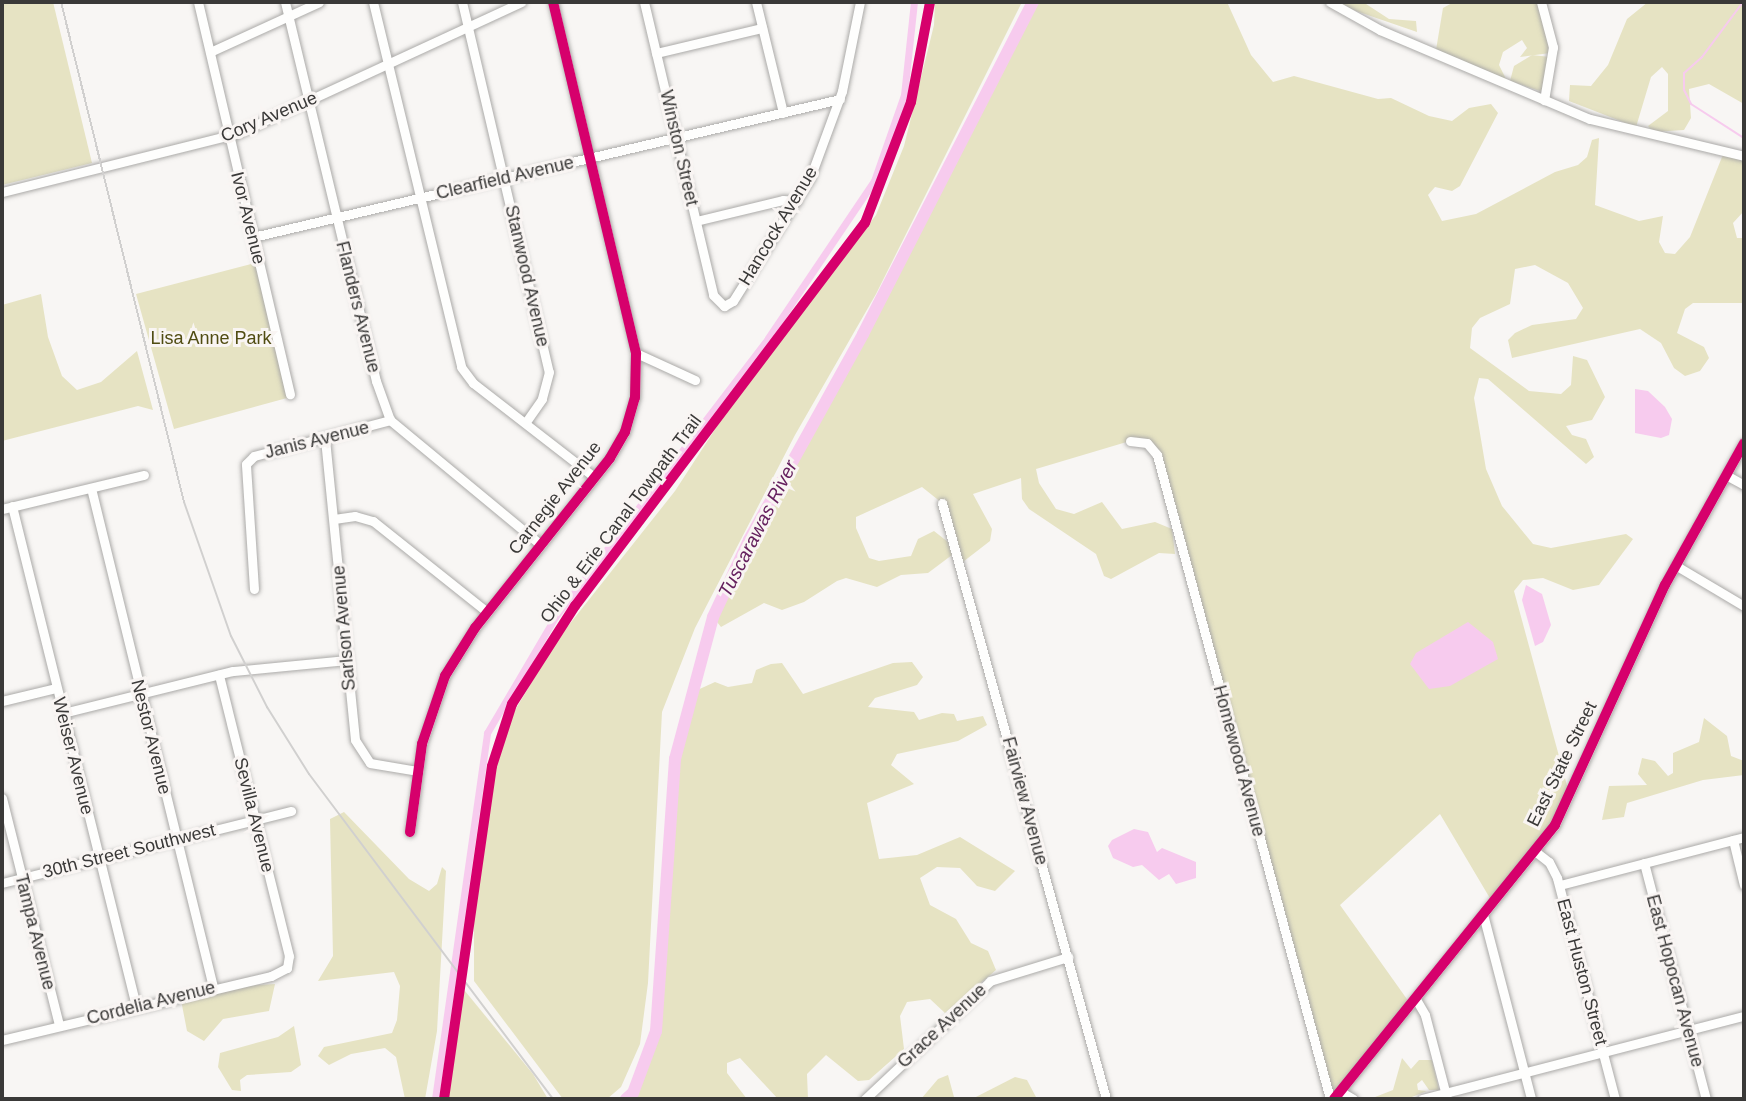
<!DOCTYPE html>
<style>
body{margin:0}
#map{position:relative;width:1746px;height:1101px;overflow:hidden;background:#f8f6f4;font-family:Arial,sans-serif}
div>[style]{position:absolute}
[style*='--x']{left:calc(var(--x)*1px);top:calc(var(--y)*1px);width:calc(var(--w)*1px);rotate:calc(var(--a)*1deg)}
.green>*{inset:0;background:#e6e3c3}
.water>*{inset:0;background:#f7cbee}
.stream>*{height:2px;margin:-1px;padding:0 1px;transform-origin:1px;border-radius:1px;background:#f7cbee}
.canal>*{height:7px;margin:-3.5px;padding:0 3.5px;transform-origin:3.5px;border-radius:3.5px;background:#f7cbee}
.river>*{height:12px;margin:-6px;padding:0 6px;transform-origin:6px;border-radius:6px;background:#f7cbee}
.roads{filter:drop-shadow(0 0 2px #abaaa8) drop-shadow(0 0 2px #abaaa8)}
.minor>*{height:9px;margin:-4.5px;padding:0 4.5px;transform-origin:4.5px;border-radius:4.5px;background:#fefefd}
.rail>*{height:2px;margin:-1px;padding:0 1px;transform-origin:1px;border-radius:1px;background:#d1d0cf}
.cycleway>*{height:10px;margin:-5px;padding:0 5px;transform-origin:5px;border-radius:5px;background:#d6006c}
span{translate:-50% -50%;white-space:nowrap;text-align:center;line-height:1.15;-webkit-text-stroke:6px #f9f5f3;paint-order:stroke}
.street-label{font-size:18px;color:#3a3938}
.park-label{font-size:18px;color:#504c12}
.water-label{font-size:19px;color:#65205e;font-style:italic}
.frame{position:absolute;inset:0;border:4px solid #3a3938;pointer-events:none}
</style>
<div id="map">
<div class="green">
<div style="clip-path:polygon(2px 2px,53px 2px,92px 163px,2px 185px)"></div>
<div style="clip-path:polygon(935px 2px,1022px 2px,876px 294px,795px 435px,695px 628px,662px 712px,648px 983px,640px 1044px,621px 1087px,607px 1099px,563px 1099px,474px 981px,474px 894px,502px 732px,557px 640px,675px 491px,725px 414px,876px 215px,904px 146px,934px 25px)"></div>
<div style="clip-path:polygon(1033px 2px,1227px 2px,1251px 55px,1273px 82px,1294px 76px,1378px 99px,1391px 98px,1429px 116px,1452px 121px,1469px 108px,1491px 104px,1498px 113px,1460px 186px,1452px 191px,1435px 187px,1428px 195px,1442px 221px,1476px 214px,1555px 172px,1578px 165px,1587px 157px,1592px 140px,1599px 138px,1595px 205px,1639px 221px,1663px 216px,1659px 242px,1665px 253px,1675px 254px,1690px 237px,1724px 152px,1744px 156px,1744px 211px,1733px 223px,1737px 238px,1744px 238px,1744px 303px,1693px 303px,1685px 309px,1677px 333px,1704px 347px,1709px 358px,1700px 371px,1685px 376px,1674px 368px,1661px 343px,1640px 329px,1512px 358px,1508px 340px,1515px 333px,1532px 325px,1576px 319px,1583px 308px,1568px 283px,1535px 265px,1515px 269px,1510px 304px,1480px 318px,1472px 328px,1470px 348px,1529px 391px,1561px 394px,1571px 385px,1573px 356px,1587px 360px,1605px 397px,1592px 420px,1566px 426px,1572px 435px,1586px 439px,1594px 457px,1586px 464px,1488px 379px,1479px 378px,1474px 398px,1486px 469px,1502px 506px,1533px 544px,1551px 548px,1626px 534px,1633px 539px,1599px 585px,1573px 590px,1543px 578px,1523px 580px,1514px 591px,1568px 789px,1542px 839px,1491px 900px,1440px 814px,1340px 905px,1409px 1002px,1334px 1099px,1155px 452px,1130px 441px,1036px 469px,1039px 483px,1056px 509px,1074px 514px,1102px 502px,1122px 529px,1155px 522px,1172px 529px,1175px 554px,1159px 553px,1111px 579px,1104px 576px,1096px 554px,1029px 509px,1022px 499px,1021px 478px,973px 494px,992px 529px,990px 541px,959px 565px,942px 503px,922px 487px,856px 517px,856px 528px,869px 558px,879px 561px,911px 556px,918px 539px,934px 531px,948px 542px,952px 555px,928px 573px,901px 575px,877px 587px,846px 578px,837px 581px,804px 602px,782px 610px,764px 603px,721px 627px,713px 617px)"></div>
<div style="clip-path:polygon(1330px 2px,1363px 2px,1389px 19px,1416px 21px,1417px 32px)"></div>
<div style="clip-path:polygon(1538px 2px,1550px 53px,1520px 57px,1527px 48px,1522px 40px,1503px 52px,1499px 65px,1506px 79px,1436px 50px,1443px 8px,1452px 3px)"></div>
<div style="clip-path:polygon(1648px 2px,1744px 2px,1744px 104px,1709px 84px,1689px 89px,1691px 118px,1684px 130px,1653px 132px,1648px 126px,1668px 111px,1668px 74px,1662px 67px,1651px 77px,1636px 127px,1569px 101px,1570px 85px,1591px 86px,1608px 65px,1627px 19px)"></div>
<div style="clip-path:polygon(1532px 55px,1550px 57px,1546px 86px,1540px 91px,1510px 81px,1514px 66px)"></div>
<div style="clip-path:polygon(255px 263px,287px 398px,174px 429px,136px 294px)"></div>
<div style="clip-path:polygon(41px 294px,48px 337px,62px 376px,77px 390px,101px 382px,137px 351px,153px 410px,138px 406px,2px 441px,2px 305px)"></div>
<div style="clip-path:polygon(912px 662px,923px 677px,917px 685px,875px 698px,868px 707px,914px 712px,919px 720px,942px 713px,954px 714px,957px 721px,983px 716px,987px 725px,958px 741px,897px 754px,891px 765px,914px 784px,867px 803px,879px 859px,917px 855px,960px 837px,1015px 871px,995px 891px,977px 886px,960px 868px,937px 867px,920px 878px,930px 905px,956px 919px,971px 943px,988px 951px,996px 970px,945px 1013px,930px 999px,907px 1002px,900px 1016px,904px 1049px,869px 1080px,858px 1081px,826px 1055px,807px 1074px,808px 1099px,778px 1099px,740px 1058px,727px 1063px,727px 1073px,747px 1099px,626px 1099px,633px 1093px,656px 1031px,675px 759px,693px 692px,715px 682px,728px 687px,752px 683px,756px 670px,771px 664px,782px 663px,803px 694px,893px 663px)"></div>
<div style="clip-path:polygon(1704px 718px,1727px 736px,1731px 756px,1744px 761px,1744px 775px,1703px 780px,1627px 803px,1624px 817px,1602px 820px,1609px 786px,1647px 785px,1638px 774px,1642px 758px,1655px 761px,1668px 776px,1673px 773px,1673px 753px,1699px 742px)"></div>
<div style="clip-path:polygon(344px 812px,409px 879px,429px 891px,437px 884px,442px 867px,446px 871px,437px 1031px,425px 1099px,405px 1099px,396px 1057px,385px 1048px,351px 1054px,329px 1065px,318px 1056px,324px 1047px,392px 1033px,397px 1020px,400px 986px,394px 972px,318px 981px,333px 956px,330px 819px)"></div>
<div style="clip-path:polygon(275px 984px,269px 1011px,223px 1019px,204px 1041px,187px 1031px,181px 1000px,226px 987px)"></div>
<div style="clip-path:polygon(465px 991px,533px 1074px,548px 1099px,445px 1099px,459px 994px)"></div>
<div style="clip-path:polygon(294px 1026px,301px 1065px,291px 1072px,247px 1075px,240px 1080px,241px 1091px,232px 1090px,218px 1067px,220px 1053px,278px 1037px)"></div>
<div style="clip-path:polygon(1402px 1058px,1411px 1069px,1419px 1060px,1432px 1060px,1439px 1090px,1429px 1090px,1422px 1080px,1417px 1084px,1418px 1090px,1427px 1091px,1412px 1097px,1370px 1099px,1393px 1090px)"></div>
<div style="clip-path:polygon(948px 1075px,954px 1097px,966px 1099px,921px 1099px,938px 1079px)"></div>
<div style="clip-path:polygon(1015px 1077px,1027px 1080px,1037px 1099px,972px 1099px)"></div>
</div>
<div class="water">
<div style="clip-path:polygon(1635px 389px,1648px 391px,1665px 407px,1672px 419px,1669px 435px,1661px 438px,1635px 433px)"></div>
<div style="clip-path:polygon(1526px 585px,1542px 594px,1551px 625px,1543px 642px,1535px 646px,1522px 600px)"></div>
<div style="clip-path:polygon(1468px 622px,1493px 642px,1498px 659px,1450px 686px,1429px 689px,1410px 664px,1416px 653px)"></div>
<div style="clip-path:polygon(1134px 829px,1148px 832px,1157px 852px,1162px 848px,1196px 862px,1196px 878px,1176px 884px,1169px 874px,1159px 880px,1142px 865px,1133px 867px,1113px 858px,1108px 846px,1112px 840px)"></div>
</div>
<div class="stream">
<div style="--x:1743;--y:2;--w:69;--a:126.7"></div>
<div style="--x:1702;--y:57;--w:24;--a:138"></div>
<div style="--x:1684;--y:73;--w:17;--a:90"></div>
<div style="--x:1684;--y:90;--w:16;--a:63"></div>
<div style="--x:1691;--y:104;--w:63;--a:32.7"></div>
</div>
<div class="canal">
<div style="--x:435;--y:1099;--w:370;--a:-81.9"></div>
<div style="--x:487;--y:733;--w:134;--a:-59.6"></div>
<div style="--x:555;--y:617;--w:351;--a:-52.6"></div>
<div style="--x:768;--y:338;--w:189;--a:-56"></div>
<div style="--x:874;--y:181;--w:91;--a:-70.8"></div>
<div style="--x:904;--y:95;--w:94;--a:-83.9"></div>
</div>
<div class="river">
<div style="--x:626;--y:1099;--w:9;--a:-41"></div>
<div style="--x:633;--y:1093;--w:66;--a:-69.6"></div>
<div style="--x:656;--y:1031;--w:273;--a:-86"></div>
<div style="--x:675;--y:759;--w:147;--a:-75"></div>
<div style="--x:713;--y:617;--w:85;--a:-64.9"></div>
<div style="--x:749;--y:540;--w:235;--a:-61"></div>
<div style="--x:863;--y:334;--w:373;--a:-62.9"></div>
</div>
<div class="roads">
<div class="minor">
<div style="--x:198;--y:2;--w:403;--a:76.8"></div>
<div style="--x:285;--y:2;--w:390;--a:76.5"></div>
<div style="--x:376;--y:381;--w:41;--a:70.3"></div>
<div style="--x:390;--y:420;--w:196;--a:39.6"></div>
<div style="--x:373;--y:2;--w:375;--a:76.4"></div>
<div style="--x:461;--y:367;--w:20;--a:53"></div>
<div style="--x:473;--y:383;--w:153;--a:37.8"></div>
<div style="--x:462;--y:2;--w:380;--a:76.8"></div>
<div style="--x:549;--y:372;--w:28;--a:105"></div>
<div style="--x:542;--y:399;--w:29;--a:125"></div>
<div style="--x:644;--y:2;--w:301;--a:76.7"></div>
<div style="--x:713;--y:295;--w:16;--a:45"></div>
<div style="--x:724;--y:306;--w:10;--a:-29"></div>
<div style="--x:733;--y:301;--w:145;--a:-58"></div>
<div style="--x:810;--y:178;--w:93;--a:-69.8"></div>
<div style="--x:842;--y:91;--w:91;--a:-78.6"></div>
<div style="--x:756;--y:2;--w:114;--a:76.3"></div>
<div style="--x:1330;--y:2;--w:57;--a:29.2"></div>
<div style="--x:1380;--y:30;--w:228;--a:23"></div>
<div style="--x:1590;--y:119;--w:158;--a:13.5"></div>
<div style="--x:1541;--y:2;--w:47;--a:75.1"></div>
<div style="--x:1553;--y:47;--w:54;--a:99.6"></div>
<div style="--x:210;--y:52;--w:120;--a:-24.6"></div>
<div style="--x:656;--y:53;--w:109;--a:-13.3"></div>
<div style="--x:2;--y:192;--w:243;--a:-14"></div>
<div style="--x:238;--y:133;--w:312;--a:-24.8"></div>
<div style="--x:696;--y:221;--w:89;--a:-13.6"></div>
<div style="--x:783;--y:200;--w:14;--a:4"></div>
<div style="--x:253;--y:237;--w:603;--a:-13.23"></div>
<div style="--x:636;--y:353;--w:65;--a:24.6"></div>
<div style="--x:325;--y:439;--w:302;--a:84.3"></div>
<div style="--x:355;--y:740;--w:27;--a:57"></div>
<div style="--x:370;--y:763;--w:49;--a:9.5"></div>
<div style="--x:1130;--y:441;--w:17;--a:7"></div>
<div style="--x:1147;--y:443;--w:16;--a:50"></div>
<div style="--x:1157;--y:455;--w:667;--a:74.96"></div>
<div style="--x:1726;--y:475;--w:21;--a:29"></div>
<div style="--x:91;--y:488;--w:514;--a:76.26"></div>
<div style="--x:942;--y:503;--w:618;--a:74.61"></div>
<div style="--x:12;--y:506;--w:515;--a:76.07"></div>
<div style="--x:2;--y:509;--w:146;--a:-13.5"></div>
<div style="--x:334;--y:519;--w:21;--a:-8"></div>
<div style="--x:355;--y:516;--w:19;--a:16"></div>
<div style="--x:373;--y:521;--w:146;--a:38.6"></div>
<div style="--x:1675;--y:565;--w:80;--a:30.7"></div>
<div style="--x:254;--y:589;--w:125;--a:-93.7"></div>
<div style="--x:246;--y:464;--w:11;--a:-45"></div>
<div style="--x:254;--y:456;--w:141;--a:-14.8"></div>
<div style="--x:2;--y:701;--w:56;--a:-13.5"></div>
<div style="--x:63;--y:713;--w:175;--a:-13.9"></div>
<div style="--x:233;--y:671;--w:115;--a:-5.5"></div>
<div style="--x:2;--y:798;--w:234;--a:75.9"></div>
<div style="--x:410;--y:832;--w:89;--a:-82.2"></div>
<div style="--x:422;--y:744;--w:72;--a:-71.3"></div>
<div style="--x:445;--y:676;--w:57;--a:-58"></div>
<div style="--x:475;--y:628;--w:217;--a:-51.5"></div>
<div style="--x:610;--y:458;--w:30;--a:-60"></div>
<div style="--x:625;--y:432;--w:35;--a:-74"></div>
<div style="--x:635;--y:398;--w:45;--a:-88.7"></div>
<div style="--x:636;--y:353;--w:361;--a:-103.3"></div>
<div style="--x:1733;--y:840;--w:46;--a:76.3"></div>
<div style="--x:1536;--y:852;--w:16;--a:38"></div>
<div style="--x:1549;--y:862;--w:18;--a:63"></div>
<div style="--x:1557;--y:878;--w:228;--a:75.3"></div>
<div style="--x:1644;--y:863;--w:244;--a:75.3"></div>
<div style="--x:2;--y:883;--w:298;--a:-14"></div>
<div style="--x:1560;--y:885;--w:190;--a:-14.6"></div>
<div style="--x:1484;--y:918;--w:187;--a:75.4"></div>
<div style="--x:1417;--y:1001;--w:16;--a:60"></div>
<div style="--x:1425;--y:1015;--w:87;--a:75.3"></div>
<div style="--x:2;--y:1040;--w:277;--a:-13.4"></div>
<div style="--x:271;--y:976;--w:18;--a:-27"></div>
<div style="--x:287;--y:968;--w:12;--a:-81"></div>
<div style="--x:289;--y:956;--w:290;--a:-104"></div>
<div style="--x:1341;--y:1092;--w:14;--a:30"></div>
<div style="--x:865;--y:1099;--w:172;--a:-43.3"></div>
<div style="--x:990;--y:981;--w:82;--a:-17.1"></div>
<div style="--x:1334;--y:1099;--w:352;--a:-51.1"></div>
<div style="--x:1555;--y:825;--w:264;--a:-65.4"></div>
<div style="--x:1665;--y:585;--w:162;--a:-60.9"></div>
<div style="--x:1422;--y:1099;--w:333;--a:-14.5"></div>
</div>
</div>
<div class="rail">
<div style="--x:61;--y:2;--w:515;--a:76.18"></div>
<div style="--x:184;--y:502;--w:142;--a:70.7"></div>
<div style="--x:231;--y:636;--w:80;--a:63.1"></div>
<div style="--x:267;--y:707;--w:79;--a:57.9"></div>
<div style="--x:309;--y:774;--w:406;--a:53.1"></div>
</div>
<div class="cycleway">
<div style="--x:410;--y:832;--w:89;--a:-82.2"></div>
<div style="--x:422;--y:744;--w:72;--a:-71.3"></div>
<div style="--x:445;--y:676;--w:57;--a:-58"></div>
<div style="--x:475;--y:628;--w:217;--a:-51.5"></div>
<div style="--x:610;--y:458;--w:30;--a:-60"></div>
<div style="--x:625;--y:432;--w:35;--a:-74"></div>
<div style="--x:635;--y:398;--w:45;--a:-88.7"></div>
<div style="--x:636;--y:353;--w:361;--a:-103.3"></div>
<div style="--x:444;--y:1099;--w:336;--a:-81.8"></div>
<div style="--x:492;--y:766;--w:65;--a:-72.1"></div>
<div style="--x:512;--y:704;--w:117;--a:-57.3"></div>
<div style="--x:575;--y:606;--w:480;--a:-52.9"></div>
<div style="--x:865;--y:223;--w:129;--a:-69.2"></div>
<div style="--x:911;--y:102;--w:102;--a:-79.2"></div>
<div style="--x:1334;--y:1099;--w:352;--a:-51.1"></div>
<div style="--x:1555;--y:825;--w:264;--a:-65.4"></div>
<div style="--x:1665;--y:585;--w:162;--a:-60.9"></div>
</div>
<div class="street-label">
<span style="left:269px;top:117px;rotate:-23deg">Cory Avenue</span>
<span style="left:679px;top:148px;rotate:77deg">Winston Street</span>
<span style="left:505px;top:178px;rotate:-13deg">Clearfield Avenue</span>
<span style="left:248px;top:218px;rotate:76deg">Ivor Avenue</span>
<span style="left:778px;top:226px;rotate:-59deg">Hancock Avenue</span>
<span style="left:527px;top:276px;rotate:77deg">Stanwood Avenue</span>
<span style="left:358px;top:307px;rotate:76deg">Flanders Avenue</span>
<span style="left:317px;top:440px;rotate:-14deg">Janis Avenue</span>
<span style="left:555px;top:498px;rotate:-52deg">Carnegie Avenue</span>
<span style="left:621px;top:519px;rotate:-53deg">Ohio &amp; Erie Canal Towpath Trail</span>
<span style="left:344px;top:628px;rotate:-95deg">Sarlson Avenue</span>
<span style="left:151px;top:737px;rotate:76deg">Nestor Avenue</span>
<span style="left:73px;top:756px;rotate:76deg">Weiser Avenue</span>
<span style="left:1239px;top:761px;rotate:75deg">Homewood Avenue</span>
<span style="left:1562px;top:764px;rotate:-64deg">East State Street</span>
<span style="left:1025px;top:801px;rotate:75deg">Fairview Avenue</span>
<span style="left:254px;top:815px;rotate:76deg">Sevilla Avenue</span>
<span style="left:129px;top:851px;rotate:-14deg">30th Street Southwest</span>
<span style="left:35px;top:932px;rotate:76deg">Tampa Avenue</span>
<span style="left:1582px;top:972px;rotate:75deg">East Huston Street</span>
<span style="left:1675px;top:981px;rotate:75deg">East Hopocan Avenue</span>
<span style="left:151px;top:1003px;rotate:-14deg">Cordelia Avenue</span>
<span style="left:942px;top:1026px;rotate:-43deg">Grace Avenue</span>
</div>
<div class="park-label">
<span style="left:211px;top:338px">Lisa Anne Park</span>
</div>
<div class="water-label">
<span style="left:758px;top:529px;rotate:-63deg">Tuscarawas River</span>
</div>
<div class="frame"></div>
</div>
